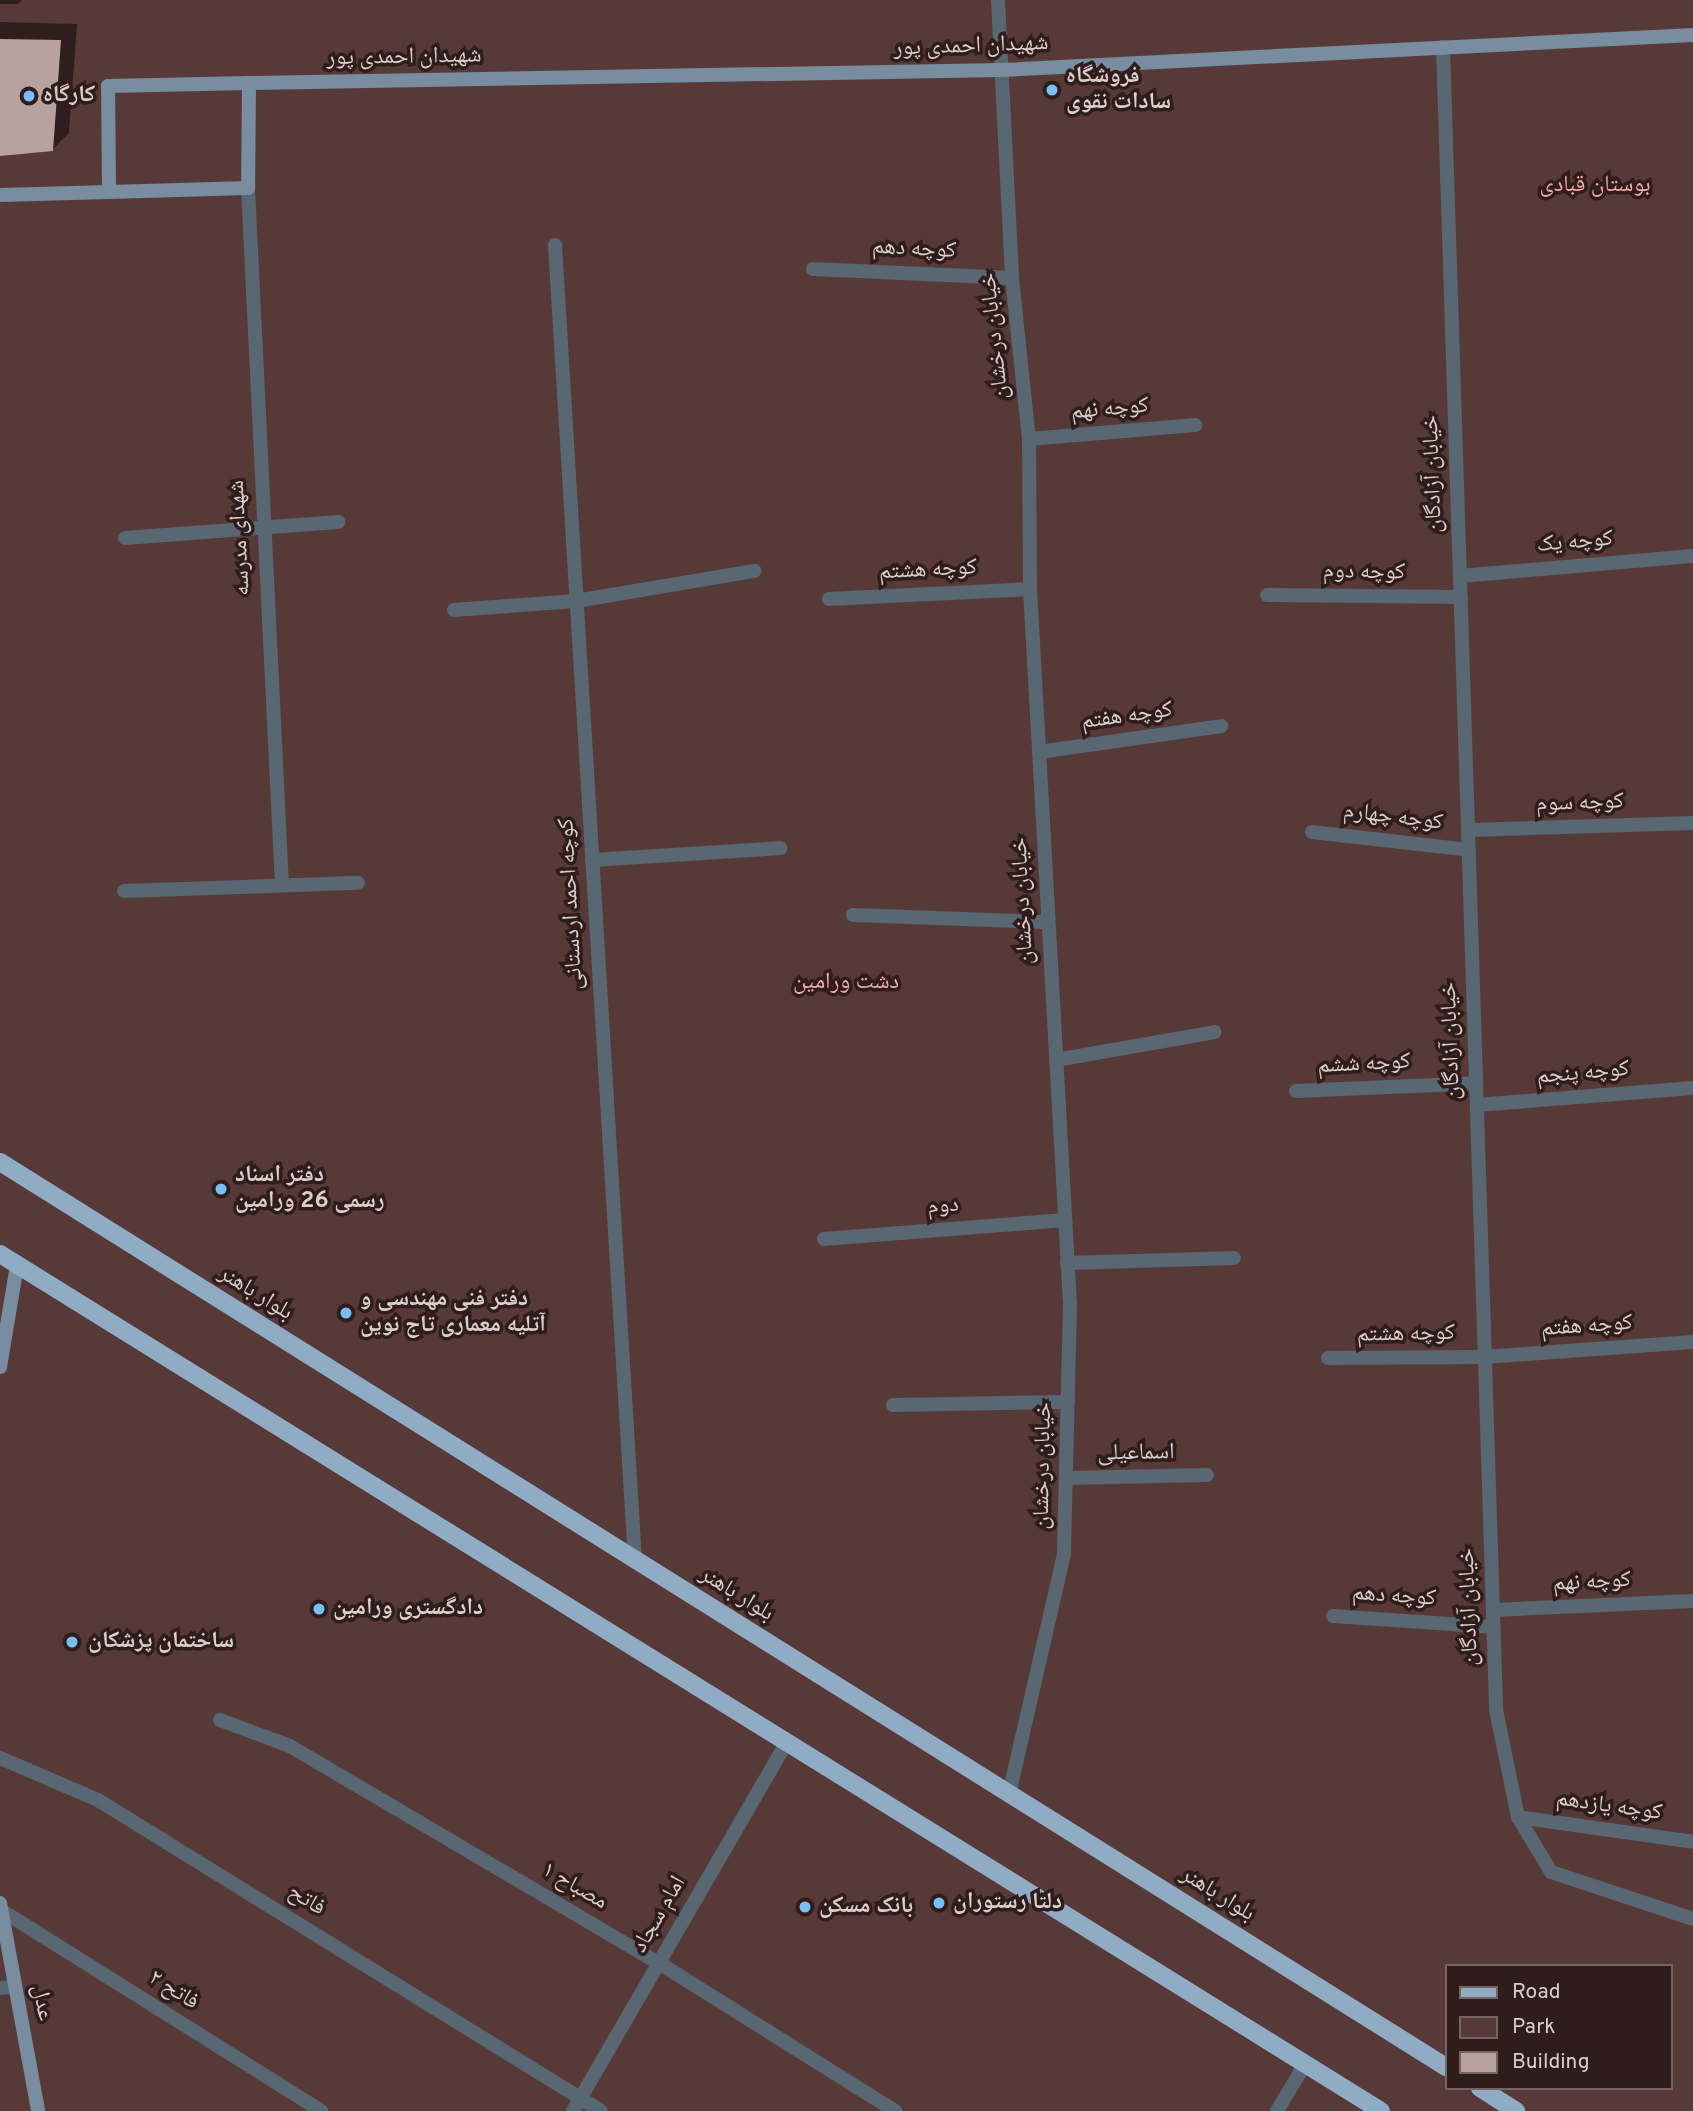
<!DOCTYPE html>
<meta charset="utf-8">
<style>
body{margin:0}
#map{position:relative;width:1693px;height:2111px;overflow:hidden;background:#2f1d1c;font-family:Overpass,"Noto Naskh Arabic",sans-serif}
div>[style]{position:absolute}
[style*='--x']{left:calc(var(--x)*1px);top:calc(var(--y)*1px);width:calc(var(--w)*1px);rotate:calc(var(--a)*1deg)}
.green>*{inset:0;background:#573938}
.shadow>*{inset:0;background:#0007}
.building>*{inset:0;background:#b9a19f}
.street>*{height:14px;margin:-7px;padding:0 7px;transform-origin:7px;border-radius:7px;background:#596772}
.secondary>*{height:14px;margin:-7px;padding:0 7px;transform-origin:7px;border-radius:7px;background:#788ea0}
.primary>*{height:18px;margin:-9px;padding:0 9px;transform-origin:9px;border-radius:9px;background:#8facc4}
.dots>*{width:19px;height:19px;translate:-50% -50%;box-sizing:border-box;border:4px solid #2f1d1c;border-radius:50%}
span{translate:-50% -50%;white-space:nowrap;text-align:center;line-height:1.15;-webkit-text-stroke:7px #2f1d1c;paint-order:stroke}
.street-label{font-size:23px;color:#dbcecd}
.poi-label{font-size:23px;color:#dbcecd;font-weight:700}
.left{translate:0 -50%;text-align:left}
.park-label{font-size:23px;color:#f3aba8}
.legend{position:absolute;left:1445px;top:1964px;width:228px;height:126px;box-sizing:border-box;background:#2f1d1c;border:2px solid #746463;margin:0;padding:9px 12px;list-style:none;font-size:21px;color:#dbcecd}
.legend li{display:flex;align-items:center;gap:14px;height:35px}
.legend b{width:35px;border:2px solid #746463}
</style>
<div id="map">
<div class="green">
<div style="clip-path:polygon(evenodd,0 0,1693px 0,1693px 2111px,0 2111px,0 0,1446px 1966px,1670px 1966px,1670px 2088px,1446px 2088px,1446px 1966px)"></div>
</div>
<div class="shadow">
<div style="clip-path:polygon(0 0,22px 0,18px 4px,0 4px)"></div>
<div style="clip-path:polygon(0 22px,77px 24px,69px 133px,52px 150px,0 154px)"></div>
</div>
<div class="building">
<div style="clip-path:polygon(0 39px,61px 40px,53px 151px,0 156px)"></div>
</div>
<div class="street">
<div style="--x:998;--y:0;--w:278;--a:87.1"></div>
<div style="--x:1012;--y:278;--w:162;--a:84"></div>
<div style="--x:1029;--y:439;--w:150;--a:89.6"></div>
<div style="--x:1030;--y:589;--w:717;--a:86.8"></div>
<div style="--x:1070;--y:1305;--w:249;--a:91.4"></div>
<div style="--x:1064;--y:1554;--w:246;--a:102.9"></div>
<div style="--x:1443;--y:47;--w:1664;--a:88.17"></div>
<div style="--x:1496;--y:1710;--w:109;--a:78.4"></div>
<div style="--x:1518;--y:1817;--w:64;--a:59"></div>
<div style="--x:1551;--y:1872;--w:150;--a:18.3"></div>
<div style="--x:248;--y:188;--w:698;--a:87.21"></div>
<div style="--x:555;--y:245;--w:1318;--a:86.52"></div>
<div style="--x:813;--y:269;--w:199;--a:2.6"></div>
<div style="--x:1029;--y:439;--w:167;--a:-4.8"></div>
<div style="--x:125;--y:538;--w:214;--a:-4.3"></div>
<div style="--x:1460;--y:576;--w:234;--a:-4.9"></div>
<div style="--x:1267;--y:595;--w:194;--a:0.6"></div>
<div style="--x:829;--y:599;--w:201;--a:-2.8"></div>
<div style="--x:454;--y:610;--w:122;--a:-4.2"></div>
<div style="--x:576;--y:601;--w:181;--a:-9.6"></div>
<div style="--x:1039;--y:752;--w:184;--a:-8.1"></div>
<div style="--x:1468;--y:830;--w:225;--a:-1.8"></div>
<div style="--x:1312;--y:832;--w:158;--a:6.5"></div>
<div style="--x:592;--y:860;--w:189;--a:-3.6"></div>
<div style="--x:124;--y:891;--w:234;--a:-2"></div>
<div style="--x:853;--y:915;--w:195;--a:2.1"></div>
<div style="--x:1056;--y:1060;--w:161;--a:-10"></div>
<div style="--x:1296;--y:1091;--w:180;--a:-2.5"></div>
<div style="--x:1477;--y:1105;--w:217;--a:-4.5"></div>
<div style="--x:824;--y:1239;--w:242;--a:-4.5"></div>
<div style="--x:1067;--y:1263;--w:167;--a:-1.7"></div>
<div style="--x:1328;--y:1358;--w:156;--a:-0.4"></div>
<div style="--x:1484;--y:1357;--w:210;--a:-4.1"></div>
<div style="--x:893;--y:1405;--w:175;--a:-1"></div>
<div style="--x:1066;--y:1478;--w:141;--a:-1.2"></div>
<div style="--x:1493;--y:1610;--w:200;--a:-2.6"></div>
<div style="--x:1333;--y:1616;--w:160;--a:3.9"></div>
<div style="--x:220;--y:1720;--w:75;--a:20.4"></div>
<div style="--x:290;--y:1746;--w:428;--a:30.5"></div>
<div style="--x:659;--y:1963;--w:279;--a:32.1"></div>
<div style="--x:0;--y:1758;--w:107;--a:23.2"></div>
<div style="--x:98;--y:1800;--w:591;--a:31.73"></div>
<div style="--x:1518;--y:1817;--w:177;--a:8.1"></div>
<div style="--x:1;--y:1910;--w:378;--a:32.1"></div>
<div style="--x:0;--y:1988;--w:15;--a:-4"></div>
<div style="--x:573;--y:2111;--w:427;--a:-59.9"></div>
<div style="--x:1277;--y:2111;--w:55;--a:-59.2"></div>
</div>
<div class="secondary">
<div style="--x:249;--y:83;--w:105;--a:90.5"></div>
<div style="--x:248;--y:188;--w:139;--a:178.4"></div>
<div style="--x:109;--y:192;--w:106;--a:-90.5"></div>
<div style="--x:108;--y:86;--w:141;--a:-1.2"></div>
<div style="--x:249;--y:83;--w:752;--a:-0.99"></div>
<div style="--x:1001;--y:70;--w:693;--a:-2.9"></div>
<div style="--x:0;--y:195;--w:109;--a:-1.6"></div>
<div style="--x:0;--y:1367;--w:103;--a:-80.5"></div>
<div style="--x:0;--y:1903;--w:211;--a:79.6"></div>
</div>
<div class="primary">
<div style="--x:0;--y:1162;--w:1706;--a:32.04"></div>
<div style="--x:0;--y:1254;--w:1625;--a:31.82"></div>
<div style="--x:1480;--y:2088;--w:43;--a:32.6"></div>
</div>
<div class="dots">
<div style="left:1052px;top:90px;background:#78bff7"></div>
<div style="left:29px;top:96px;background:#78bff7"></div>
<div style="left:221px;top:1189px;background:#78bff7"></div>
<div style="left:346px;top:1313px;background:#78bff7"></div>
<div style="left:319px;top:1609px;background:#78bff7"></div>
<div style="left:72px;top:1642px;background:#78bff7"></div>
<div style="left:939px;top:1903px;background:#78bff7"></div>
<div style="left:805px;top:1907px;background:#78bff7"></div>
</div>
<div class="street-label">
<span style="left:971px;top:47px;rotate:-2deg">شهیدان احمدی پور</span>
<span style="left:404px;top:58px;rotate:-1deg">شهیدان احمدی پور</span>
<span style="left:914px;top:250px;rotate:3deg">کوچه دهم</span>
<span style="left:996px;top:336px;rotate:-96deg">خیابان درخشان</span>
<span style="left:1110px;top:410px;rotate:-5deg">کوچه نهم</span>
<span style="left:1434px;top:474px;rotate:-92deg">خیابان آزادگان</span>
<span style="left:241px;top:538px;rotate:-93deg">شهدای مدرسه</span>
<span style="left:1575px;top:543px;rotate:-5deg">کوچه یک</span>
<span style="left:928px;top:571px;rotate:-3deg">کوچه هشتم</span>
<span style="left:1364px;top:573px;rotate:1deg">کوچه دوم</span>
<span style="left:1127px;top:717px;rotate:-8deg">کوچه هفتم</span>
<span style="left:1580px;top:804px;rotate:-2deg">کوچه سوم</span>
<span style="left:1393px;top:818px;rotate:7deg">کوچه چهارم</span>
<span style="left:1024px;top:901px;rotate:-93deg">خیابان درخشان</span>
<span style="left:572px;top:904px;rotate:-93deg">کوچه احمد اردستانی</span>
<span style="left:1452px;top:1041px;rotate:-92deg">خیابان آزادگان</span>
<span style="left:1364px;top:1065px;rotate:-3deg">کوچه ششم</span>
<span style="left:1583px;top:1074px;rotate:-5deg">کوچه پنجم</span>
<span style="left:943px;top:1207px;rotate:-5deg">دوم</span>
<span style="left:255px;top:1294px;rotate:32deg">بلوار باهنر</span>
<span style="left:1587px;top:1327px;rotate:-4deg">کوچه هفتم</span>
<span style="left:1406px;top:1335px;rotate:-1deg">کوچه هشتم</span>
<span style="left:1136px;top:1454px;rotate:-1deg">اسماعیلی</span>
<span style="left:1044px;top:1466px;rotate:-89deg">خیابان درخشان</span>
<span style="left:1592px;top:1583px;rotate:-3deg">کوچه نهم</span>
<span style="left:736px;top:1595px;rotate:32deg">بلوار باهنر</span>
<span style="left:1394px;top:1597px;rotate:4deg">کوچه دهم</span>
<span style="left:1470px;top:1607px;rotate:-92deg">خیابان آزادگان</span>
<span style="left:1609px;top:1807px;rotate:8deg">کوچه یازدهم</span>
<span style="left:574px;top:1887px;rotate:30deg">مصباح ۱</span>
<span style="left:1217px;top:1895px;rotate:32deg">بلوار باهنر</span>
<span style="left:306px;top:1901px;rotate:32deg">فاتح</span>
<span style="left:660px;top:1915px;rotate:-60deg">امام سجاد</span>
<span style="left:173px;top:1991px;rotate:32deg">فاتح ۲</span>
<span style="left:41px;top:2003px;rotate:80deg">عدل</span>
</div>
<div class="poi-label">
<span class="left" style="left:1066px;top:90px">فروشگاه<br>سادات نقوی</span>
<span class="left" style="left:43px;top:96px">کارگاه</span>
<span class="left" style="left:235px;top:1189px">دفتر اسناد<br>رسمی 26 ورامین</span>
<span class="left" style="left:360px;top:1313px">دفتر فنی مهندسی و<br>آتلیه معماری تاج نوین</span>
<span class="left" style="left:333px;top:1609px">دادگستری ورامین</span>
<span class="left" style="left:88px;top:1642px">ساختمان پزشکان</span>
<span class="left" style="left:953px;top:1903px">دلتا رستوران</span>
<span class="left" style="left:819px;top:1907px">بانک مسکن</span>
</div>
<div class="park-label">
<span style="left:1595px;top:186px">بوستان قبادی</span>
<span style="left:846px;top:983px">دشت ورامین</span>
</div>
<ul class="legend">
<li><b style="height:9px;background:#8facc4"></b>Road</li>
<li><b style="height:19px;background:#573938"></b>Park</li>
<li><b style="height:19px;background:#b9a19f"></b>Building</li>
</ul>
</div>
